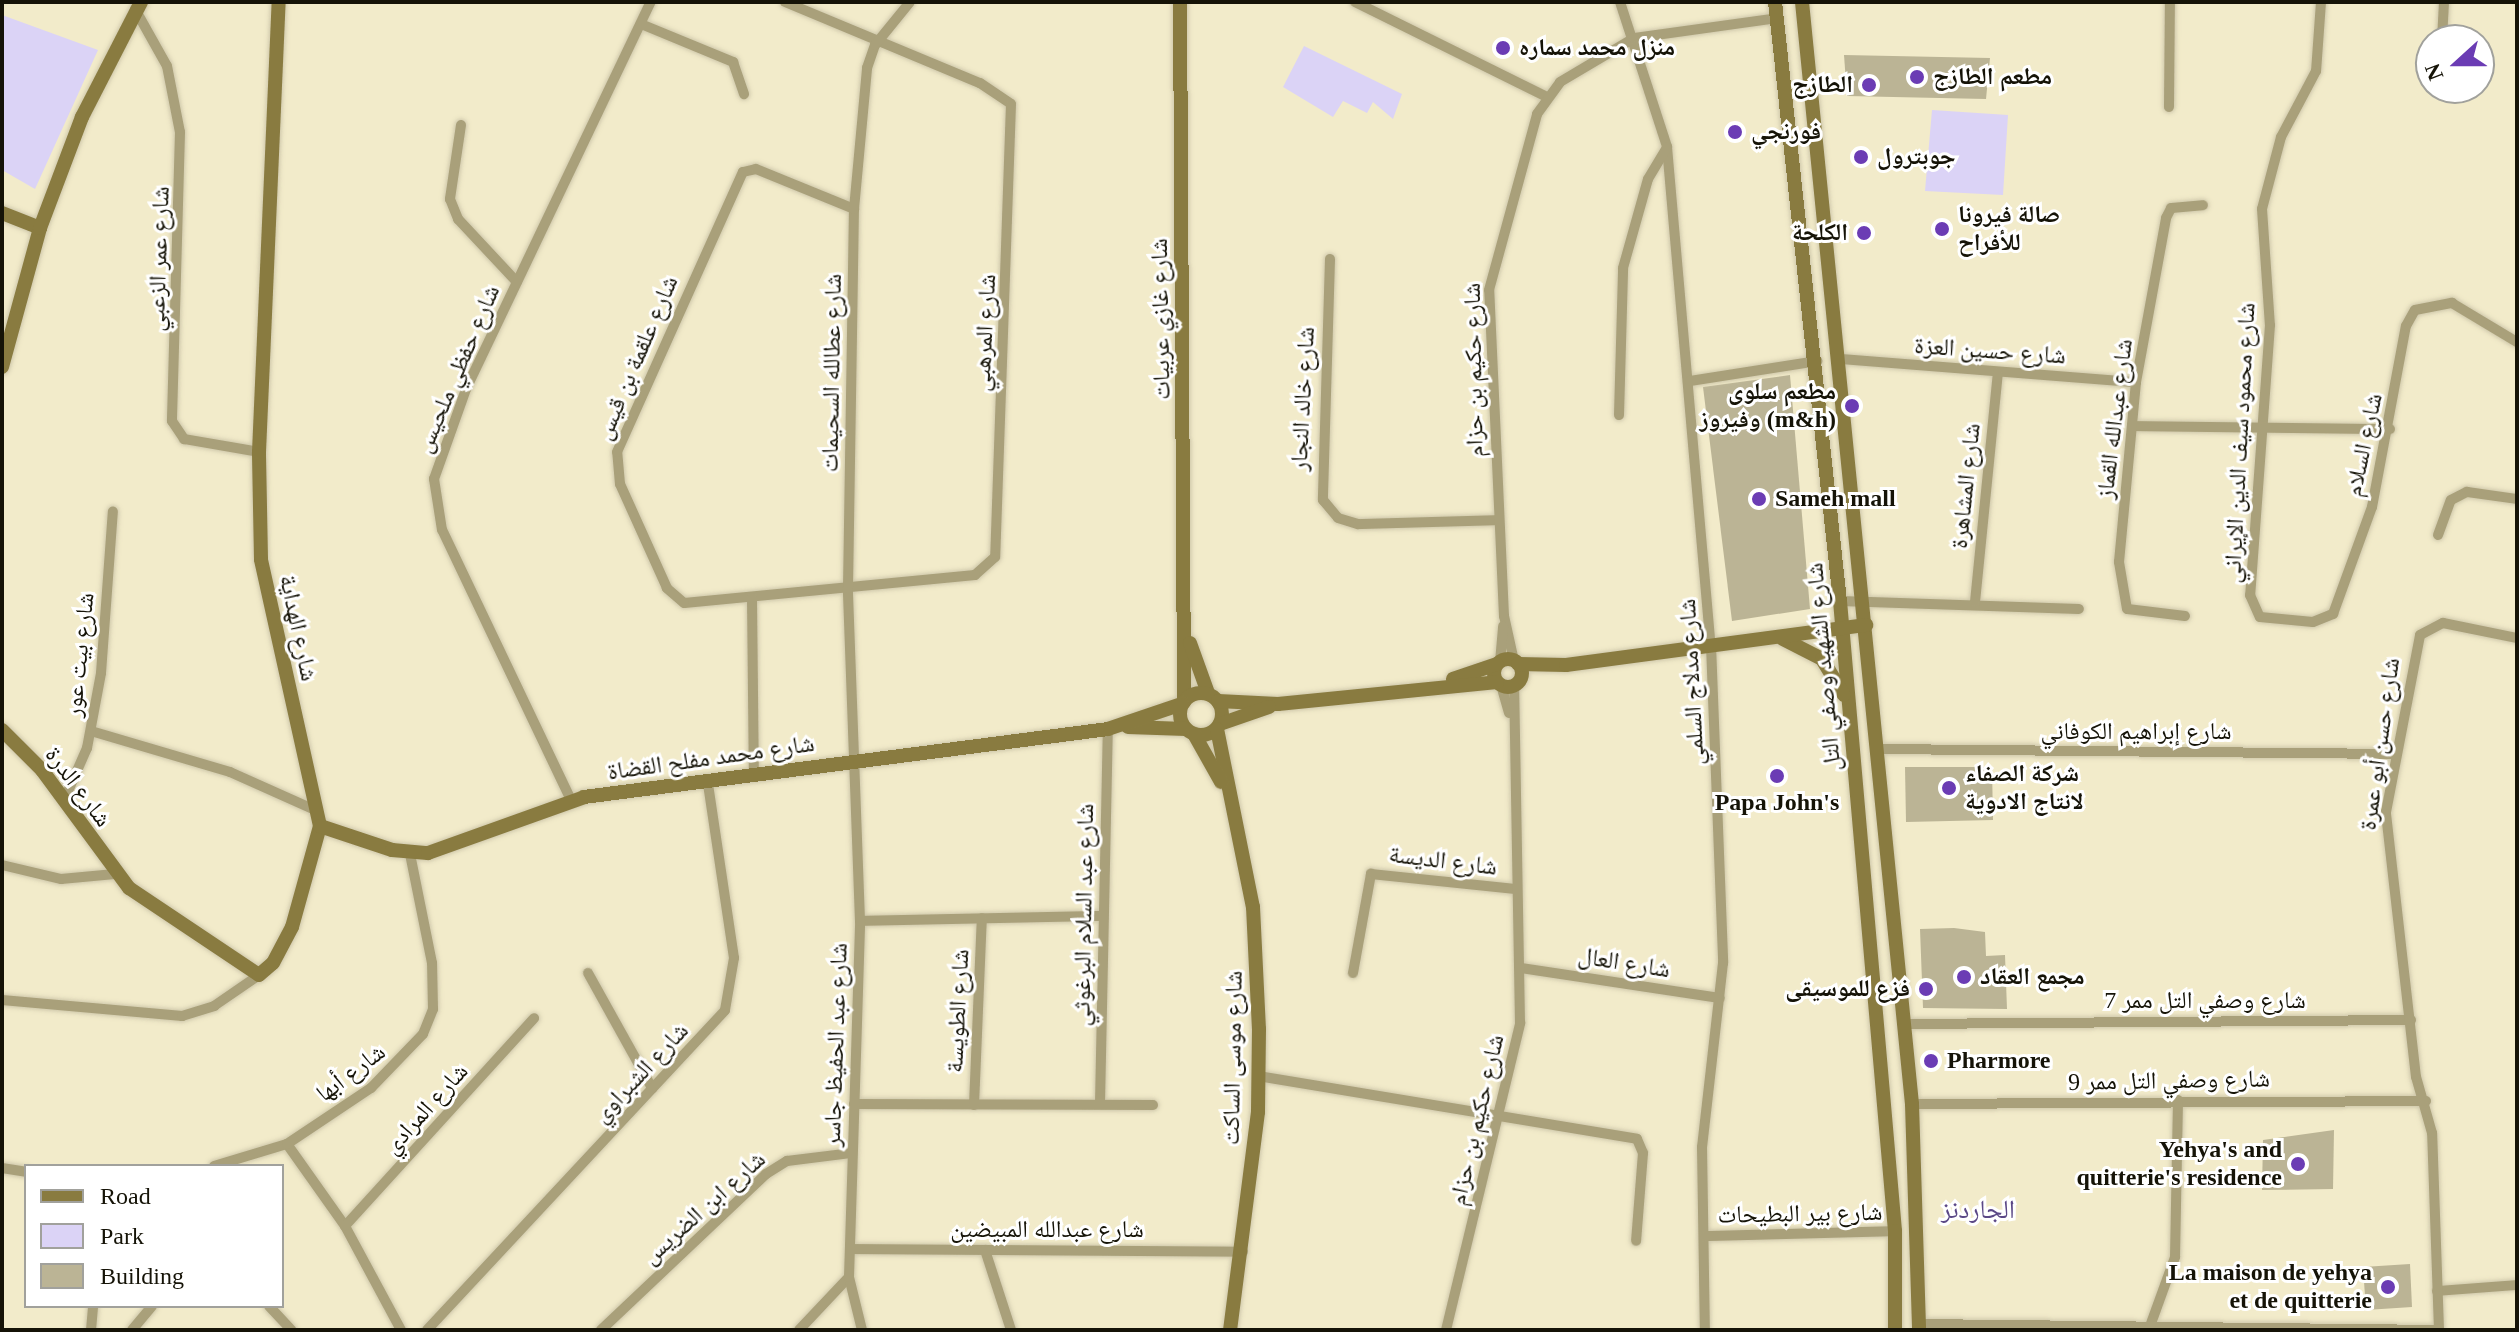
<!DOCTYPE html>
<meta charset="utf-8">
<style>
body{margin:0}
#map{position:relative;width:2519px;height:1332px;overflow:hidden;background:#f2ebca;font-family:"Times New Roman","Noto Naskh Arabic",serif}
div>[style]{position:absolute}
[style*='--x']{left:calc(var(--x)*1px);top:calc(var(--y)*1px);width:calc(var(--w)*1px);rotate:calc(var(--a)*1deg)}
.green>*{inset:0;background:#dbd3f6}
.building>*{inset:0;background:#bbb495}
.roads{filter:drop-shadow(0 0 2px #cfc8ab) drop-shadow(0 0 2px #cfc8ab)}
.street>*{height:10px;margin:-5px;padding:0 5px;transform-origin:5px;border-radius:5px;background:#a9a07a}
.secondary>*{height:14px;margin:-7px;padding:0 7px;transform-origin:7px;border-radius:7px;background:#897b40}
.secondary>.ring{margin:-7px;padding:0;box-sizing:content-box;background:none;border:14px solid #897b40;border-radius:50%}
.dots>*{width:22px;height:22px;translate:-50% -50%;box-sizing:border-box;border:4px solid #fff;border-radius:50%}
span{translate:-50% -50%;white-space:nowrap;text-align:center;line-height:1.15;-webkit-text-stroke:6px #fff;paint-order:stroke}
.poi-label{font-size:24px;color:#151307;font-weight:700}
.left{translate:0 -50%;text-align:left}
.right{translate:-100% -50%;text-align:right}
.street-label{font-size:24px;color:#151307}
.neighbourhood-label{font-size:26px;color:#5b4886}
.frame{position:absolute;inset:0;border:4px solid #151307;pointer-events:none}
.legend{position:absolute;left:24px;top:1164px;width:260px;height:144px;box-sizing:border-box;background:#fff;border:2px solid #a1a19c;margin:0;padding:10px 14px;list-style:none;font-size:24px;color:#151307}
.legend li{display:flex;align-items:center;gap:16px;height:40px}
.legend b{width:40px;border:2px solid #a1a19c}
.north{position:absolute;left:2415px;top:24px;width:80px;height:80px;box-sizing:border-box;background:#fff;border:2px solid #a1a19c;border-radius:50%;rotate:249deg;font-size:22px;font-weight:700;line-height:32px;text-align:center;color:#151307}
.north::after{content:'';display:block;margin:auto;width:28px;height:36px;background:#6b3cb4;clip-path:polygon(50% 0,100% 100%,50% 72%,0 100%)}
</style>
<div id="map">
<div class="green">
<div style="clip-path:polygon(2px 15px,98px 50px,35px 189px,2px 170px)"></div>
<div style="clip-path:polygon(1304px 46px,1402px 94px,1393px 119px,1373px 102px,1367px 113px,1343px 101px,1333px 117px,1283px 87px)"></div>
<div style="clip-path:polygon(1932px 110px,2008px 115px,2003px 195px,1925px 191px)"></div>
</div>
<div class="building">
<div style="clip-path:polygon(1844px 55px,1990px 58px,1986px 99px,1847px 96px)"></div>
<div style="clip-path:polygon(1790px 375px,1810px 609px,1732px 621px,1703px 387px)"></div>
<div style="clip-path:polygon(1905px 767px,1992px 767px,1993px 820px,1906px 822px)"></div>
<div style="clip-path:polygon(1954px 928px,1985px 932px,1986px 956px,2005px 955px,2007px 1009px,1923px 1008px,1920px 929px)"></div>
<div style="clip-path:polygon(2334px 1130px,2333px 1189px,2262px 1190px,2263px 1140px)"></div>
<div style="clip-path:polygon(2410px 1264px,2412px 1307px,2366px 1310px,2363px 1267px)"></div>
</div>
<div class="roads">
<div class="street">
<div style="--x:785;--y:2;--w:211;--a:22.6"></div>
<div style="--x:980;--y:83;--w:37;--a:34"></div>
<div style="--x:1011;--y:104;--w:453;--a:92"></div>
<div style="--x:995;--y:557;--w:27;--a:138"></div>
<div style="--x:975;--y:575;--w:292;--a:174.5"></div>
<div style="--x:684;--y:603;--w:23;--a:-139"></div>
<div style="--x:667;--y:588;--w:114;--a:-114.3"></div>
<div style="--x:620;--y:484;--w:32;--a:-95"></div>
<div style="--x:617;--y:452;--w:307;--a:-65.8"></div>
<div style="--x:743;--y:172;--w:13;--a:-13"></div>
<div style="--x:756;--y:169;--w:106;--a:22.2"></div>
<div style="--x:1355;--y:2;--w:212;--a:26.3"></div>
<div style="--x:1620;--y:2;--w:152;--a:72"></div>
<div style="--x:1667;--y:147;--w:500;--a:85"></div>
<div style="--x:1711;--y:645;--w:318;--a:87.8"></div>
<div style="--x:1723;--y:963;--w:185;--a:96.5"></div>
<div style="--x:1702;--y:1147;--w:183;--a:89.1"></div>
<div style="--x:2321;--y:2;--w:69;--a:94.1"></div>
<div style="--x:2316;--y:71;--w:75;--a:117.9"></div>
<div style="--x:2281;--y:137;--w:74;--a:104.8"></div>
<div style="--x:2262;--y:209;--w:116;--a:86.1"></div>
<div style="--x:2270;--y:325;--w:271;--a:94.2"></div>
<div style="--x:2250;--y:595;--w:24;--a:66"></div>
<div style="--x:2260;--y:617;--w:53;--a:5.4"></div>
<div style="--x:2313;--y:622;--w:22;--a:-22"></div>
<div style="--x:2333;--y:614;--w:114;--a:-70"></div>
<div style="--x:2372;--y:507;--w:184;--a:-79.4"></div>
<div style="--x:2406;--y:326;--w:18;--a:-61"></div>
<div style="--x:2415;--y:310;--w:38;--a:-11"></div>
<div style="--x:2452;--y:303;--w:76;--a:31"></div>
<div style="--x:135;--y:9;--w:65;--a:60.7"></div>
<div style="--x:167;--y:66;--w:67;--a:78.9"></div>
<div style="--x:180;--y:132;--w:289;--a:91.6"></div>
<div style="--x:172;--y:421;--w:22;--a:56"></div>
<div style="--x:184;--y:439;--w:76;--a:9.8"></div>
<div style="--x:641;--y:24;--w:100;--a:22.4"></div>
<div style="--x:733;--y:62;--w:34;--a:71"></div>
<div style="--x:2442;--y:40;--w:38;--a:-87"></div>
<div style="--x:2169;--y:107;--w:105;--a:-89.5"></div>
<div style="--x:461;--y:125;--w:75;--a:98.5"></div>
<div style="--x:450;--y:199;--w:22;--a:68"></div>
<div style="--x:458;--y:219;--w:86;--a:46.9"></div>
<div style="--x:1330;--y:259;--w:241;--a:91.7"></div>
<div style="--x:1323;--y:500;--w:23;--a:50"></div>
<div style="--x:1338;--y:518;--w:21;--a:17"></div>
<div style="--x:1358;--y:524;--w:140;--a:-1.6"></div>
<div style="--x:1841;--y:359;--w:296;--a:4.5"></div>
<div style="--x:1690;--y:381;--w:129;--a:-8.9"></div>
<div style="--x:1619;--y:415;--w:147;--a:-88.4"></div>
<div style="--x:1623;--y:268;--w:92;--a:-74.3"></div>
<div style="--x:1648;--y:179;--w:37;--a:-59"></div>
<div style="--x:2132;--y:426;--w:258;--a:0.7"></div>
<div style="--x:2438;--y:535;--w:37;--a:-70"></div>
<div style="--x:2451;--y:500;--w:18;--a:-27"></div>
<div style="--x:2467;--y:492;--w:50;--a:8"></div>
<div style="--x:752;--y:598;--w:178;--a:89.4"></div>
<div style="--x:1840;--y:601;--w:239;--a:1.9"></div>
<div style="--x:1975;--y:602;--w:230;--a:-84.3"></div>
<div style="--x:2185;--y:616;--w:58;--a:-173.1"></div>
<div style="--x:2127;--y:609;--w:48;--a:-99.7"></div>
<div style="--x:2119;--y:562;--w:181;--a:-84.6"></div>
<div style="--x:2136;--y:382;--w:167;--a:-79.6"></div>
<div style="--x:2166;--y:218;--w:11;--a:-63"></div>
<div style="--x:2171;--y:208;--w:32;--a:-5"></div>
<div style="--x:1514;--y:661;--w:46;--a:-102.5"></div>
<div style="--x:1504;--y:616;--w:326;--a:-92.6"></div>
<div style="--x:1489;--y:290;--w:182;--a:-74.7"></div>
<div style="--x:1537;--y:114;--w:39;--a:-54"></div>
<div style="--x:1560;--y:82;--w:86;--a:-30.7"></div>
<div style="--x:1634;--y:38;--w:145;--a:-7.9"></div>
<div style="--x:1500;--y:662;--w:36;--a:-85"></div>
<div style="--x:1501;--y:685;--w:29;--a:74"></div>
<div style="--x:91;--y:731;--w:145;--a:16.4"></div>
<div style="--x:230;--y:772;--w:95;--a:24.1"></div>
<div style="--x:1877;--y:749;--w:517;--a:0.55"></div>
<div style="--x:65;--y:798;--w:55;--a:-66.3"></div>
<div style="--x:87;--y:748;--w:76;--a:-79.4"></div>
<div style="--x:101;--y:673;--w:162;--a:-85.8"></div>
<div style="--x:571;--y:800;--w:299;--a:-115.5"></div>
<div style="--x:442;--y:530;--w:52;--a:-98.9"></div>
<div style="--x:434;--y:479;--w:96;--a:-70.4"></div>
<div style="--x:466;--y:389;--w:429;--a:-64.5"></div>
<div style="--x:2;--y:865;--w:61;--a:13.3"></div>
<div style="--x:61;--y:879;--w:54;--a:-5.3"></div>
<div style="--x:860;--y:921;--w:243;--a:-1.2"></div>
<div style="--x:1521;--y:968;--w:201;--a:8.6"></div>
<div style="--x:588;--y:973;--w:132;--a:60.9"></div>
<div style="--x:1353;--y:973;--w:101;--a:-79.7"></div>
<div style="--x:1371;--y:874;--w:145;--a:5.9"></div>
<div style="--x:2;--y:1000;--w:181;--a:5.1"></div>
<div style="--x:182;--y:1016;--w:34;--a:-17"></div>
<div style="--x:214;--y:1006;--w:55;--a:-34.6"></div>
<div style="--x:1904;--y:1024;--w:507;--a:-0.45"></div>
<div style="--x:1258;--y:1076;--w:384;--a:9.4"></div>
<div style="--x:1637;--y:1139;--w:15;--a:67"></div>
<div style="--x:1643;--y:1153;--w:88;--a:94.5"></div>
<div style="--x:1100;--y:1103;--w:374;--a:-88.8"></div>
<div style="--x:854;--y:1104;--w:299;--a:0.2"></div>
<div style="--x:1912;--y:1104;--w:514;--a:-0.33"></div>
<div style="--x:974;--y:1105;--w:187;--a:-87.6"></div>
<div style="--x:287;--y:1144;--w:100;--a:54.7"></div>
<div style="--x:345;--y:1226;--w:118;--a:61.7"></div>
<div style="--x:214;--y:1166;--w:76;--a:-16.8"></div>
<div style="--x:287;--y:1144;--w:101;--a:-33.7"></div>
<div style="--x:371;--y:1088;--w:75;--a:-46.1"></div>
<div style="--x:423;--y:1034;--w:27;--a:-68"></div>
<div style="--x:433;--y:1009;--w:46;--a:-91.2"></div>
<div style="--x:432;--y:963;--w:111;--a:-101.4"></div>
<div style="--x:2;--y:1168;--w:24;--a:9"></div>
<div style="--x:345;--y:1226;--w:281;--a:-47.7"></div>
<div style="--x:1705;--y:1236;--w:190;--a:-1.5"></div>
<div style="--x:851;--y:1249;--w:392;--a:0.4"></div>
<div style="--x:985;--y:1250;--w:84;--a:72"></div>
<div style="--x:2437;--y:1291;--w:80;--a:-4.3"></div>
<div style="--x:269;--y:1306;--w:33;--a:47"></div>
<div style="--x:1919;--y:1324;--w:520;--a:0.66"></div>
<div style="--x:2149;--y:1329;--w:77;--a:-70.1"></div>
<div style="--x:2175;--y:1257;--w:157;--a:-88.9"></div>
<div style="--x:91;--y:1330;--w:24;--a:-85"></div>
<div style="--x:132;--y:1330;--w:31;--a:-50"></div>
<div style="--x:427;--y:1330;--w:437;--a:-47"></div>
<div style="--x:725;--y:1010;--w:53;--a:-80.2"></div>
<div style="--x:734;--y:958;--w:177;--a:-98.5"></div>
<div style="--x:601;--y:1330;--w:227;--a:-43.4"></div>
<div style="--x:766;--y:1174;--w:25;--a:-32"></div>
<div style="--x:787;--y:1161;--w:64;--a:-7.1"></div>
<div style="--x:799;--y:1330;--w:73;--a:-46.7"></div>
<div style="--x:862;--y:1330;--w:55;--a:-103.8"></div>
<div style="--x:849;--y:1277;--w:356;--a:-88.2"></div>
<div style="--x:860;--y:921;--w:333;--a:-92.1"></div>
<div style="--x:848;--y:588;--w:379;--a:-89.1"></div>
<div style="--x:854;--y:209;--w:142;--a:-84.7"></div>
<div style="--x:867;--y:68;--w:24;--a:-71"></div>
<div style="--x:875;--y:45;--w:55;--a:-50.9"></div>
<div style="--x:1446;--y:1330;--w:316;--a:-76.4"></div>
<div style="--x:1520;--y:1023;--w:338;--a:-91"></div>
<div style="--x:2439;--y:1330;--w:197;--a:-92"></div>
<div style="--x:2432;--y:1133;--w:58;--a:-105.9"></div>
<div style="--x:2416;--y:1077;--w:267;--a:-96.5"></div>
<div style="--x:2386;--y:812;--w:180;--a:-79.1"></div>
<div style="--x:2420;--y:635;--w:26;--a:-28"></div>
<div style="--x:2443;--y:623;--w:76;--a:11.5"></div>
</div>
<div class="secondary">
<div style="--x:1180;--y:2;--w:700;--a:89.67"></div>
<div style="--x:1775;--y:2;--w:603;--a:83.81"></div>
<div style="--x:1840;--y:601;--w:632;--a:85.01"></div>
<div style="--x:1895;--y:1231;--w:99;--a:90"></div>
<div style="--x:1802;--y:2;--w:1107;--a:84.3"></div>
<div style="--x:1912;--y:1104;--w:226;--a:88.2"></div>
<div style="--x:2;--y:213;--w:41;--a:21.5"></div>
<div style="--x:2;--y:367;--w:144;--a:-74.7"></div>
<div style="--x:40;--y:228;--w:119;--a:-69.3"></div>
<div style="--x:82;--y:117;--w:129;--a:-62.8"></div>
<div style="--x:1783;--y:639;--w:44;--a:27.1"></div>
<div style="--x:1822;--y:659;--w:42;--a:58.6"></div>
<div style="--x:1190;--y:643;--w:53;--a:70.2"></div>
<div class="ring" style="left:1494px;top:659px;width:14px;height:14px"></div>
<div style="--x:1518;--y:664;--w:48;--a:1.2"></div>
<div style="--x:1566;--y:665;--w:303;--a:-7.6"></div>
<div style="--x:1453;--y:679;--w:46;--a:-18.8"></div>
<div class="ring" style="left:1180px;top:693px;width:28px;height:28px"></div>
<div style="--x:1218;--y:701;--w:60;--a:2.9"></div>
<div style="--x:1278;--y:704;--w:220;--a:-5.7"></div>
<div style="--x:1220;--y:724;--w:52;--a:-19.1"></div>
<div style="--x:1128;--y:727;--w:58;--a:2"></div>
<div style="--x:1217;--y:729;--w:182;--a:78.6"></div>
<div style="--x:1253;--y:907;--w:122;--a:87.2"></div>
<div style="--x:1259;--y:1029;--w:83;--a:90.7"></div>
<div style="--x:1258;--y:1112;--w:220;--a:97.3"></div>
<div style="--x:2;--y:730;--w:57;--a:45"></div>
<div style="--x:42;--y:770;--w:147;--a:53.6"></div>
<div style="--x:129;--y:888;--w:156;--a:33.8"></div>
<div style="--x:259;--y:975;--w:18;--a:-41"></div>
<div style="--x:273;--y:963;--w:41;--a:-62.2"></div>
<div style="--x:292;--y:927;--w:105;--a:-74.5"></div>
<div style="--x:320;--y:826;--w:273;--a:-102.5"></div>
<div style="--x:261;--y:559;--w:107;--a:-91.1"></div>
<div style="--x:259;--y:452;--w:450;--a:-87.5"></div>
<div style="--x:1194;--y:734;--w:55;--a:60.6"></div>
<div style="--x:320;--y:826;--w:76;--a:18.4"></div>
<div style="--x:392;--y:850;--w:36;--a:5"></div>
<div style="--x:428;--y:853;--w:166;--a:-19.7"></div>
<div style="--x:584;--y:797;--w:528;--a:-7.39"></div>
<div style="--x:1108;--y:729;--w:78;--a:-18.7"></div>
</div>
</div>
<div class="dots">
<div style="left:1503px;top:48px;background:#6b3cb4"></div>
<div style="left:1917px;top:77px;background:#6b3cb4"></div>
<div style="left:1869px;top:85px;background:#6b3cb4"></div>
<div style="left:1735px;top:132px;background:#6b3cb4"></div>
<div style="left:1861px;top:157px;background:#6b3cb4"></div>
<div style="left:1942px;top:229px;background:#6b3cb4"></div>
<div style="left:1864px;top:233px;background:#6b3cb4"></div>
<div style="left:1852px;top:406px;background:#6b3cb4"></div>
<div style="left:1759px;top:499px;background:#6b3cb4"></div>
<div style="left:1777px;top:776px;background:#6b3cb4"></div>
<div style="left:1949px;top:788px;background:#6b3cb4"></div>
<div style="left:1964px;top:977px;background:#6b3cb4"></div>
<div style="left:1926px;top:989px;background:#6b3cb4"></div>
<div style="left:1931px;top:1061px;background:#6b3cb4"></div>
<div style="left:2298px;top:1164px;background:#6b3cb4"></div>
<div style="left:2388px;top:1287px;background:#6b3cb4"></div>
</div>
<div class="poi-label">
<span class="left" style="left:1519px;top:48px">منزل محمد سماره</span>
<span class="left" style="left:1933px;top:77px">مطعم الطازج</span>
<span class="right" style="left:1853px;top:85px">الطازج</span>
<span class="left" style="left:1751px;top:132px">فورنجي</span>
<span class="left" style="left:1877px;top:157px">جوبترول</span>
<span class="left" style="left:1958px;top:229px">صالة فيرونا<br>للأفراح</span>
<span class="right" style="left:1848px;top:233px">الكلحة</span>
<span class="right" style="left:1836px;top:406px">مطعم سلوى<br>وفيروز (m&amp;h)</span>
<span class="left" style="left:1775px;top:499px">Sameh mall</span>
<span class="left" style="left:1965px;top:788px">شركة الصفاء<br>لانتاج الادوية</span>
<span style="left:1777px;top:803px">Papa John's</span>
<span class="left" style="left:1980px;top:977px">مجمع العقاد</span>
<span class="right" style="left:1910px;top:989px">فزع للموسيقى</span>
<span class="left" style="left:1947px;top:1061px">Pharmore</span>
<span class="right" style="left:2282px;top:1164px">Yehya's and<br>quitterie's residence</span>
<span class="right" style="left:2372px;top:1287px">La maison de yehya<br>et de quitterie</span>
</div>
<div class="street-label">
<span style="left:159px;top:259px;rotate:-88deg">شارع عمر الزعبي</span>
<span style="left:1161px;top:319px;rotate:-91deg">شارع غازي عربيات</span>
<span style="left:985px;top:333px;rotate:-87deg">شارع المرهبي</span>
<span style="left:1990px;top:351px;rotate:4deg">شارع حسين العزة</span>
<span style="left:637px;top:358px;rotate:-67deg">شارع علقمة بن قيس</span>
<span style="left:458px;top:369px;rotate:-67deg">شارع حفظي ملحيس</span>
<span style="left:1474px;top:370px;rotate:-91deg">شارع حكيم بن حزام</span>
<span style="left:832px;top:373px;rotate:-89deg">شارع عطالله السحيمات</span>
<span style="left:1303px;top:399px;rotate:-87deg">شارع خالد النجار</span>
<span style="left:2115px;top:419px;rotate:-83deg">شارع عبدالله القماز</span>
<span style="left:2240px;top:443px;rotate:-87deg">شارع محمود سيف الدين الإيراني</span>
<span style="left:2364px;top:445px;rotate:-78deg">شارع السلام</span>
<span style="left:1966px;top:486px;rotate:-84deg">شارع المشاهرة</span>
<span style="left:298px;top:628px;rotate:78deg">شارع الهداية</span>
<span style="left:80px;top:655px;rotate:-84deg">شارع بيت عور</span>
<span style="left:1824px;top:667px;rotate:-95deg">شارع الشهيد وصفي التل</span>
<span style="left:1692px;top:682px;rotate:-93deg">شارع مدلاج السلمي</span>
<span style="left:2136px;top:732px">شارع إبراهيم الكوفاني</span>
<span style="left:2380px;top:744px;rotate:-82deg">شارع حسن أبو عمرة</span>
<span style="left:711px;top:758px;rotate:-8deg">شارع محمد مفلح القضاة</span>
<span style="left:78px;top:787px;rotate:53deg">شارع الدرة</span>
<span style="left:1443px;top:861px;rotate:7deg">شارع الديسة</span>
<span style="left:1084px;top:915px;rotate:-89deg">شارع عبد السلام البرغوثي</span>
<span style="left:1624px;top:963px;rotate:9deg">شارع العال</span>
<span style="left:2205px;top:1001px">شارع وصفي التل ممر 7</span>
<span style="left:958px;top:1011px;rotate:-87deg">شارع الطويسة</span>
<span style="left:836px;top:1045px;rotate:-88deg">شارع عبد الحفيظ جاسر</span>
<span style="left:1233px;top:1058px;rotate:-89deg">شارع موسى الساكت</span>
<span style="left:351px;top:1073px;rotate:-37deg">شارع أبها</span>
<span style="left:641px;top:1073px;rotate:-47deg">شارع الشبراوي</span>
<span style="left:2169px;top:1081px;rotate:-1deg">شارع وصفي التل ممر 9</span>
<span style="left:426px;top:1109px;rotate:-48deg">شارع المرادي</span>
<span style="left:1477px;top:1120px;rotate:-77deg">شارع حكيم بن حزام</span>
<span style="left:704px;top:1208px;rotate:-42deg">شارع ابن الضريس</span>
<span style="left:1800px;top:1214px;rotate:-1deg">شارع بير البطيحات</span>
<span style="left:1047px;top:1230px">شارع عبدالله المبيضين</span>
</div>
<div class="neighbourhood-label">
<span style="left:1978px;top:1210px">الجاردنز</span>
</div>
<div class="frame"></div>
<ul class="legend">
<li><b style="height:10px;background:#897b40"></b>Road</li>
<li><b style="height:22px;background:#dbd3f6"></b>Park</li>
<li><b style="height:22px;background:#bbb495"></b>Building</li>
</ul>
<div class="north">N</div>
</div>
